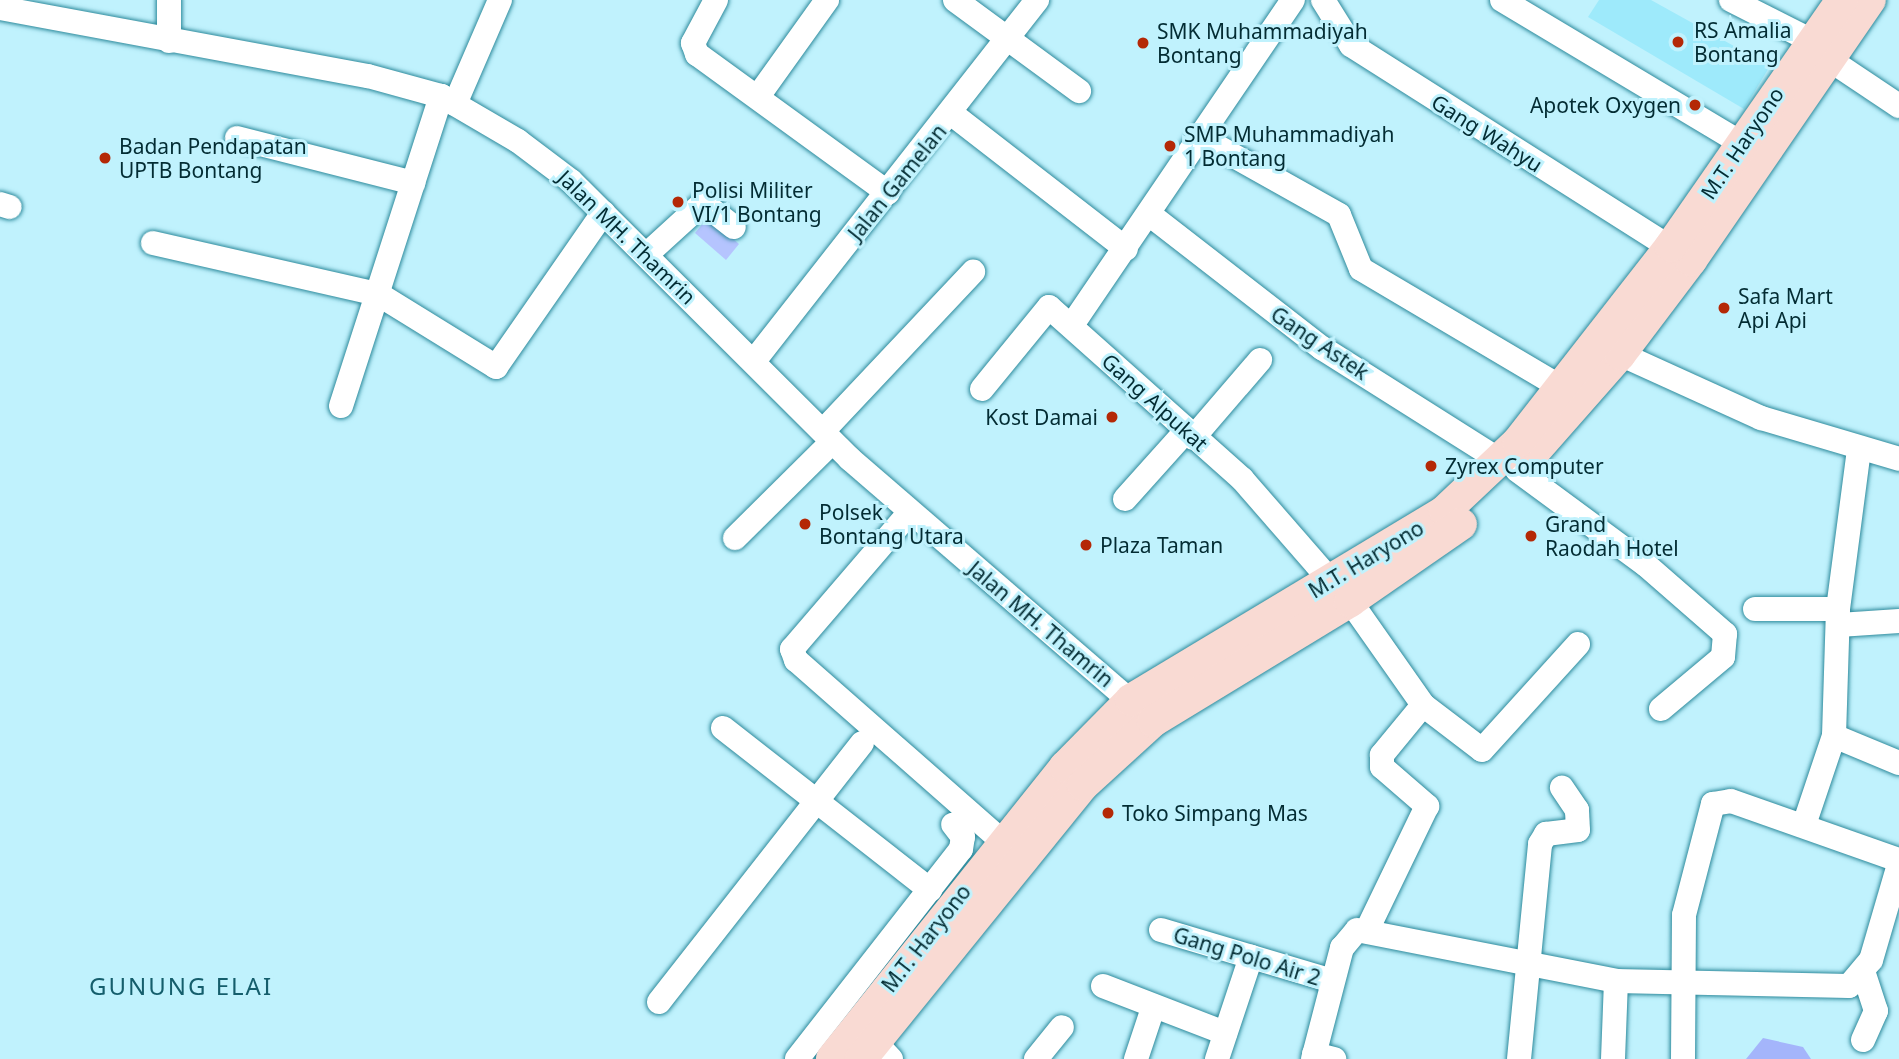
<!DOCTYPE html>
<style>
body{margin:0}
#map{position:relative;width:1899px;height:1059px;overflow:hidden;background:#c0f2fd;font-family:"Noto Sans",sans-serif}
div>[style]{position:absolute}
[style*='--x']{left:calc(var(--x)*1px);top:calc(var(--y)*1px);width:calc(var(--w)*1px);rotate:calc(var(--a)*1deg)}
.built>*{inset:0;background:#9eeafb}
.green>*{inset:0;background:#b5c4fe}
.forest>*{inset:0;background:#a4b5fb}
.roads{filter:drop-shadow(0 0 2px #2d8a9c) drop-shadow(0 0 2px #2d8a9c)}
.minor>*{height:24px;margin:-12px;padding:0 12px;transform-origin:12px;border-radius:12px;background:#fff}
.major>*{height:32px;margin:-16px;padding:0 16px;transform-origin:16px;border-radius:16px;background:#f9dad3}
.dots>*{width:19px;height:19px;translate:-50% -50%;box-sizing:border-box;border:4px solid #c0f2fd;border-radius:50%}
span{translate:-50% -50%;white-space:nowrap;text-align:center;line-height:1.15;-webkit-text-stroke:6px #c0f2fd;paint-order:stroke}
.poi-label{font-size:21px;color:#032c33}
.left{translate:0 -50%;text-align:left}
.right{translate:-100% -50%;text-align:right}
.street-label{font-size:21px;color:#032c33}
.quarter-label{font-size:24px;color:#155e6c;letter-spacing:2px}
</style>
<div id="map">
<div class="built">
<div style="clip-path:polygon(1599px 0,1651px 0,1770px 66px,1744px 109px,1588px 17px)"></div>
</div>
<div class="green">
<div style="clip-path:polygon(708px 217px,739px 244px,726px 260px,695px 233px)"></div>
</div>
<div class="forest">
<div style="clip-path:polygon(1763px 1038px,1803px 1047px,1811px 1059px,1746px 1059px)"></div>
</div>
<div class="roads">
<div class="minor">
<div style="--x:716;--y:0;--w:49;--a:118.1"></div>
<div style="--x:693;--y:43;--w:12;--a:70"></div>
<div style="--x:697;--y:54;--w:236;--a:36"></div>
<div style="--x:955;--y:0;--w:154;--a:36.3"></div>
<div style="--x:1323;--y:0;--w:53;--a:58.1"></div>
<div style="--x:1351;--y:45;--w:394;--a:32.4"></div>
<div style="--x:1502;--y:0;--w:282;--a:30.9"></div>
<div style="--x:1731;--y:0;--w:91;--a:26.8"></div>
<div style="--x:0;--y:8;--w:374;--a:10.5"></div>
<div style="--x:368;--y:76;--w:76;--a:15.3"></div>
<div style="--x:441;--y:96;--w:89;--a:30.3"></div>
<div style="--x:518;--y:141;--w:66;--a:37"></div>
<div style="--x:571;--y:181;--w:394;--a:44.9"></div>
<div style="--x:850;--y:459;--w:386;--a:40.8"></div>
<div style="--x:169;--y:41;--w:41;--a:-90"></div>
<div style="--x:1830;--y:60;--w:83;--a:33.7"></div>
<div style="--x:759;--y:95;--w:117;--a:-54.4"></div>
<div style="--x:455;--y:104;--w:113;--a:-66.6"></div>
<div style="--x:952;--y:114;--w:220;--a:37.8"></div>
<div style="--x:237;--y:138;--w:182;--a:14.3"></div>
<div style="--x:1202;--y:138;--w:157;--a:29.3"></div>
<div style="--x:1339;--y:215;--w:58;--a:67.8"></div>
<div style="--x:1361;--y:269;--w:230;--a:30.6"></div>
<div style="--x:0;--y:204;--w:10;--a:17"></div>
<div style="--x:1149;--y:214;--w:219;--a:37.8"></div>
<div style="--x:1322;--y:348;--w:209;--a:32.3"></div>
<div style="--x:153;--y:243;--w:231;--a:12.8"></div>
<div style="--x:378;--y:294;--w:139;--a:31.7"></div>
<div style="--x:496;--y:367;--w:188;--a:-55.2"></div>
<div style="--x:646;--y:255;--w:77;--a:-42.4"></div>
<div style="--x:703;--y:203;--w:39;--a:38"></div>
<div style="--x:1072;--y:325;--w:393;--a:-55.8"></div>
<div style="--x:1620;--y:354;--w:155;--a:24.4"></div>
<div style="--x:1761;--y:418;--w:144;--a:16.5"></div>
<div style="--x:754;--y:361;--w:459;--a:-51.9"></div>
<div style="--x:982;--y:389;--w:106;--a:-50.7"></div>
<div style="--x:1049;--y:307;--w:259;--a:41.7"></div>
<div style="--x:1242;--y:479;--w:134;--a:48.9"></div>
<div style="--x:341;--y:406;--w:326;--a:-72.1"></div>
<div style="--x:823;--y:431;--w:219;--a:-46.7"></div>
<div style="--x:1193;--y:438;--w:103;--a:-49.3"></div>
<div style="--x:1517;--y:470;--w:160;--a:36.4"></div>
<div style="--x:1646;--y:565;--w:105;--a:41.1"></div>
<div style="--x:1725;--y:634;--w:23;--a:95"></div>
<div style="--x:1723;--y:657;--w:81;--a:140"></div>
<div style="--x:1125;--y:499;--w:91;--a:-48.1"></div>
<div style="--x:910;--y:512;--w:181;--a:130.7"></div>
<div style="--x:792;--y:649;--w:12;--a:70"></div>
<div style="--x:796;--y:660;--w:276;--a:41.3"></div>
<div style="--x:735;--y:538;--w:136;--a:-44.7"></div>
<div style="--x:1350;--y:601;--w:127;--a:54.9"></div>
<div style="--x:1423;--y:705;--w:65;--a:129.4"></div>
<div style="--x:1382;--y:755;--w:12;--a:90"></div>
<div style="--x:1382;--y:767;--w:60;--a:40.9"></div>
<div style="--x:1427;--y:806;--w:136;--a:115.8"></div>
<div style="--x:1755;--y:609;--w:83;--a:0"></div>
<div style="--x:1839;--y:625;--w:60;--a:-3.8"></div>
<div style="--x:1423;--y:705;--w:74;--a:37.3"></div>
<div style="--x:1482;--y:750;--w:143;--a:-47.8"></div>
<div style="--x:723;--y:728;--w:263;--a:38"></div>
<div style="--x:1834;--y:736;--w:70;--a:22.6"></div>
<div style="--x:1804;--y:825;--w:94;--a:-71.4"></div>
<div style="--x:1834;--y:736;--w:127;--a:-88.2"></div>
<div style="--x:1838;--y:609;--w:160;--a:-82.5"></div>
<div style="--x:1161;--y:930;--w:178;--a:16.6"></div>
<div style="--x:1103;--y:986;--w:131;--a:21.1"></div>
<div style="--x:659;--y:1002;--w:329;--a:-51.9"></div>
<div style="--x:1863;--y:1040;--w:32;--a:-66"></div>
<div style="--x:1876;--y:1011;--w:40;--a:-108"></div>
<div style="--x:874;--y:1041;--w:25;--a:47"></div>
<div style="--x:1314;--y:1054;--w:21;--a:14"></div>
<div style="--x:797;--y:1059;--w:266;--a:-52"></div>
<div style="--x:961;--y:849;--w:12;--a:-81"></div>
<div style="--x:963;--y:837;--w:16;--a:-128"></div>
<div style="--x:1036;--y:1059;--w:41;--a:-50.9"></div>
<div style="--x:1136;--y:1059;--w:54;--a:-71.6"></div>
<div style="--x:1217;--y:1059;--w:108;--a:-71.6"></div>
<div style="--x:1313;--y:1059;--w:115;--a:-75.4"></div>
<div style="--x:1342;--y:948;--w:23;--a:-50"></div>
<div style="--x:1357;--y:930;--w:264;--a:11.1"></div>
<div style="--x:1616;--y:981;--w:233;--a:1.2"></div>
<div style="--x:1849;--y:986;--w:34;--a:-50"></div>
<div style="--x:1871;--y:960;--w:100;--a:-73.7"></div>
<div style="--x:1519;--y:1059;--w:216;--a:-84.4"></div>
<div style="--x:1540;--y:844;--w:12;--a:-59"></div>
<div style="--x:1546;--y:834;--w:32;--a:-7"></div>
<div style="--x:1578;--y:830;--w:20;--a:-93"></div>
<div style="--x:1577;--y:810;--w:27;--a:-124"></div>
<div style="--x:1613;--y:1059;--w:78;--a:-87.8"></div>
<div style="--x:1683;--y:1059;--w:144;--a:-89.6"></div>
<div style="--x:1684;--y:915;--w:115;--a:-75.4"></div>
<div style="--x:1713;--y:804;--w:18;--a:-9"></div>
<div style="--x:1731;--y:801;--w:178;--a:19.4"></div>
</div>
<div class="major">
<div style="--x:1533;--y:453;--w:132;--a:-48.7"></div>
<div style="--x:1620;--y:354;--w:118;--a:-52.9"></div>
<div style="--x:1691;--y:260;--w:316;--a:-55.5"></div>
<div style="--x:832;--y:1059;--w:374;--a:-51.4"></div>
<div style="--x:1065;--y:767;--w:94;--a:-45.4"></div>
<div style="--x:1131;--y:700;--w:366;--a:-31"></div>
<div style="--x:1445;--y:511;--w:100;--a:-43.4"></div>
<div style="--x:1518;--y:442;--w:249;--a:-52"></div>
<div style="--x:1671;--y:246;--w:300;--a:-55.2"></div>
<div style="--x:861;--y:1059;--w:353;--a:-51"></div>
<div style="--x:1083;--y:785;--w:95;--a:-42.4"></div>
<div style="--x:1153;--y:721;--w:231;--a:-31.3"></div>
<div style="--x:1350;--y:601;--w:135;--a:-34.7"></div>
</div>
</div>
<div class="dots">
<div style="left:1678px;top:42px;background:#b42806"></div>
<div style="left:1143px;top:43px;background:#b42806"></div>
<div style="left:1695px;top:105px;background:#b42806"></div>
<div style="left:1170px;top:146px;background:#b42806"></div>
<div style="left:105px;top:158px;background:#b42806"></div>
<div style="left:678px;top:202px;background:#b42806"></div>
<div style="left:1724px;top:308px;background:#b42806"></div>
<div style="left:1112px;top:417px;background:#b42806"></div>
<div style="left:1431px;top:466px;background:#b42806"></div>
<div style="left:805px;top:524px;background:#b42806"></div>
<div style="left:1531px;top:536px;background:#b42806"></div>
<div style="left:1086px;top:545px;background:#b42806"></div>
<div style="left:1108px;top:813px;background:#b42806"></div>
</div>
<div class="poi-label">
<span class="left" style="left:1694px;top:42px">RS Amalia<br>Bontang</span>
<span class="left" style="left:1157px;top:43px">SMK Muhammadiyah<br>Bontang</span>
<span class="right" style="left:1681px;top:105px">Apotek Oxygen</span>
<span class="left" style="left:1184px;top:146px">SMP Muhammadiyah<br>1 Bontang</span>
<span class="left" style="left:119px;top:158px">Badan Pendapatan<br>UPTB Bontang</span>
<span class="left" style="left:692px;top:202px">Polisi Militer<br>VI/1 Bontang</span>
<span class="left" style="left:1738px;top:308px">Safa Mart<br>Api Api</span>
<span class="right" style="left:1098px;top:417px">Kost Damai</span>
<span class="left" style="left:1445px;top:466px">Zyrex Computer</span>
<span class="left" style="left:819px;top:524px">Polsek<br>Bontang Utara</span>
<span class="left" style="left:1545px;top:536px">Grand<br>Raodah Hotel</span>
<span class="left" style="left:1100px;top:545px">Plaza Taman</span>
<span class="left" style="left:1122px;top:813px">Toko Simpang Mas</span>
</div>
<div class="street-label">
<span style="left:1487px;top:133px;rotate:32deg">Gang Wahyu</span>
<span style="left:1742px;top:143px;rotate:-56deg">M.T. Haryono</span>
<span style="left:897px;top:182px;rotate:-51deg">Jalan Gamelan</span>
<span style="left:627px;top:237px;rotate:44deg">Jalan MH. Thamrin</span>
<span style="left:1320px;top:343px;rotate:34deg">Gang Astek</span>
<span style="left:1155px;top:402px;rotate:42deg">Gang Alpukat</span>
<span style="left:1366px;top:559px;rotate:-31deg">M.T. Haryono</span>
<span style="left:1041px;top:624px;rotate:40deg">Jalan MH. Thamrin</span>
<span style="left:926px;top:938px;rotate:-52deg">M.T. Haryono</span>
<span style="left:1247px;top:956px;rotate:17deg">Gang Polo Air 2</span>
</div>
<div class="quarter-label">
<span style="left:181px;top:986px">GUNUNG ELAI</span>
</div>
</div>
